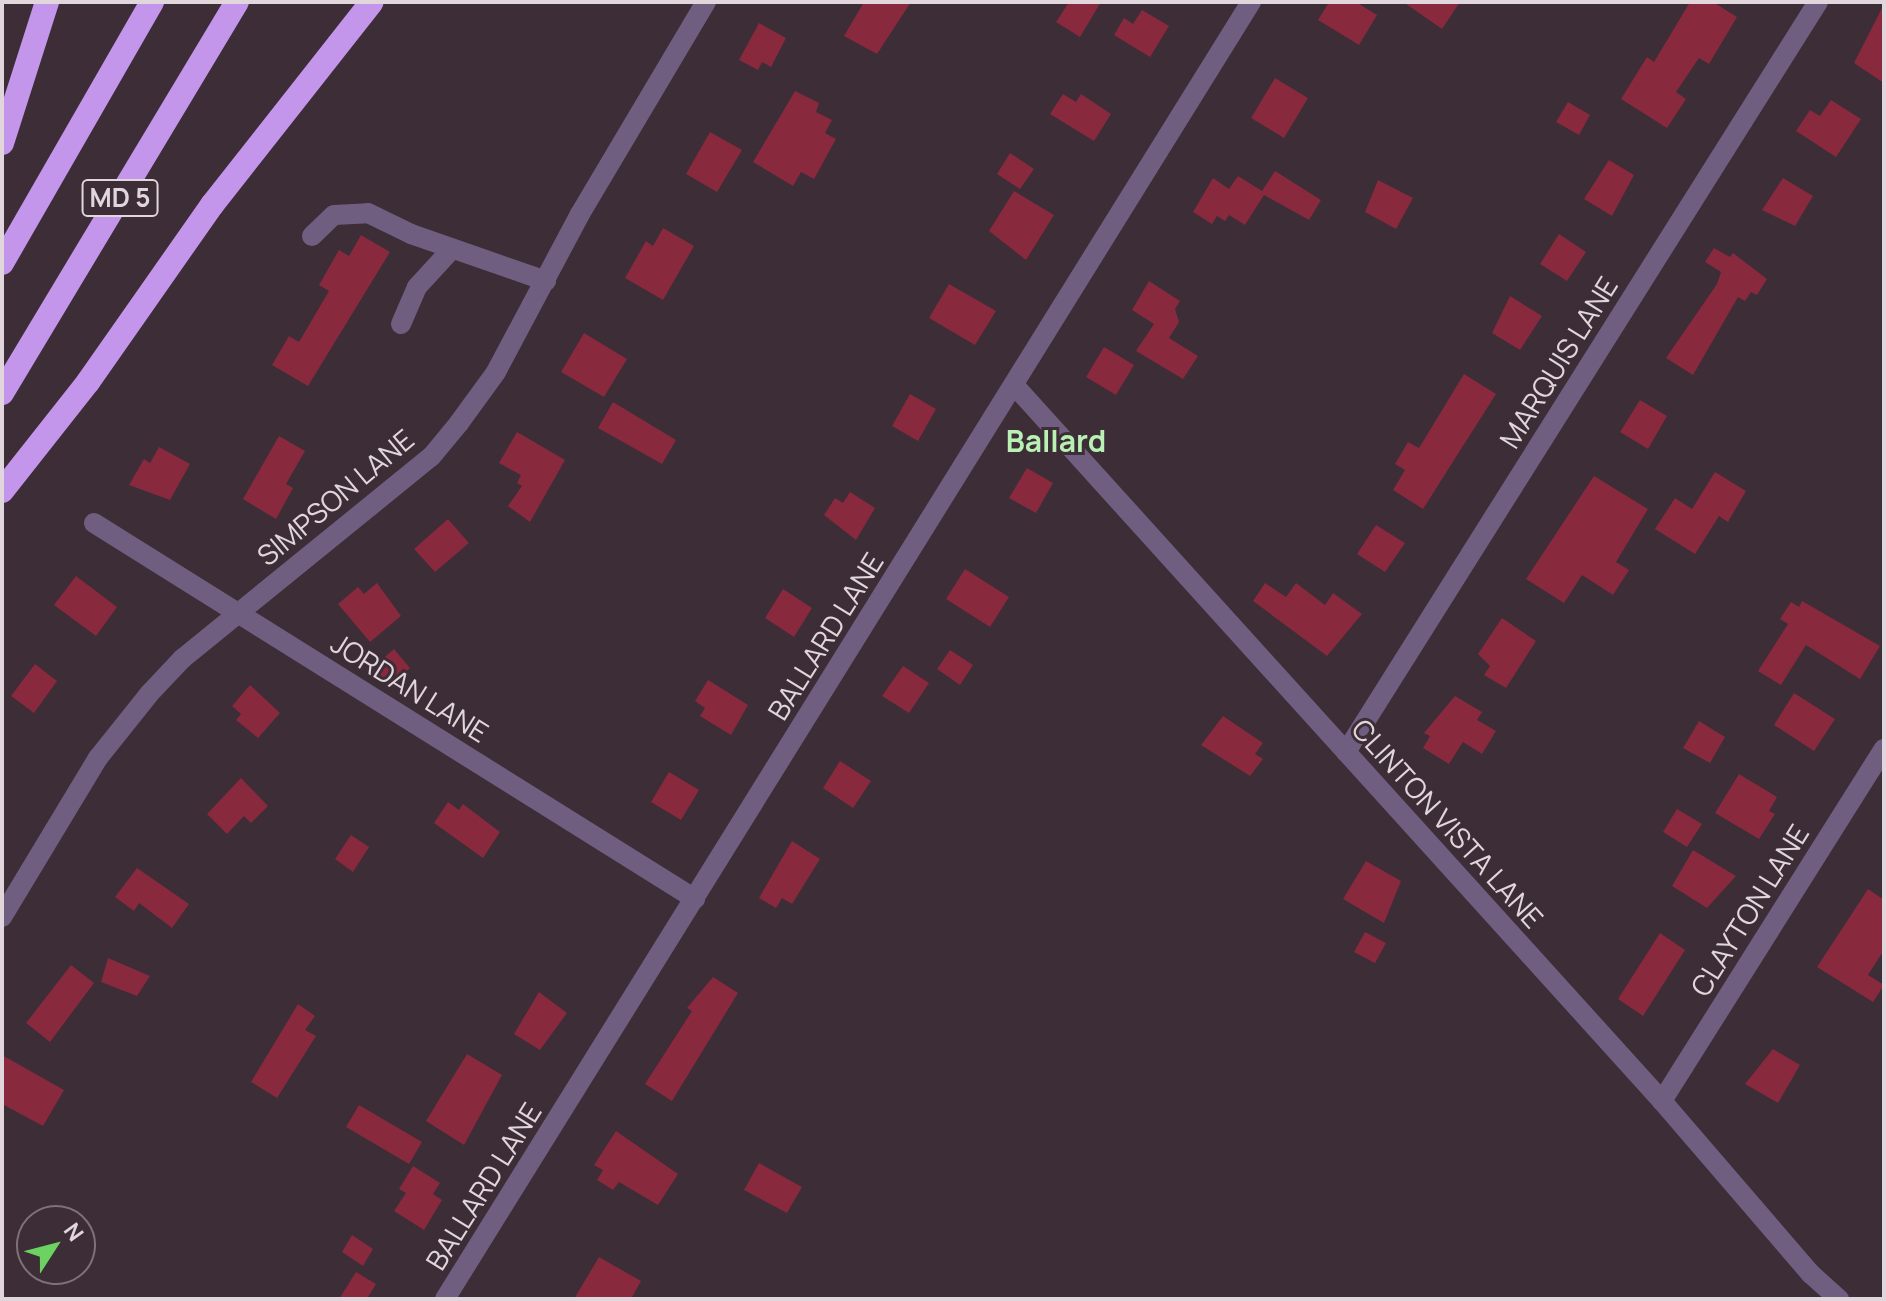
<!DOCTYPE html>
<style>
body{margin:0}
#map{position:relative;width:1886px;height:1301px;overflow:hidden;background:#3c2d37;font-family:Manrope,sans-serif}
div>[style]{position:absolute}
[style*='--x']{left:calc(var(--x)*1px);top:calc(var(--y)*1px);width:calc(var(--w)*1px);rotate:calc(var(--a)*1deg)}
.building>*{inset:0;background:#88293d}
.minor>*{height:20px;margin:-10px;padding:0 10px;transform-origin:10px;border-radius:10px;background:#705e81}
.highway>*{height:24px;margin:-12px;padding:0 12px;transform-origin:12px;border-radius:12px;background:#c396ec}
span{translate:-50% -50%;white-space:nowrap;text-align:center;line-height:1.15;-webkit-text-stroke:6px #3c2d37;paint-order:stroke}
.shield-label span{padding:2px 6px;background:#3c2d37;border:2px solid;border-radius:6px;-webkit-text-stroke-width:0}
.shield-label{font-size:26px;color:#e0d6dc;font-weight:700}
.street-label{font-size:28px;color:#e0d6dc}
.neighbourhood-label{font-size:30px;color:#b9f0b3;font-weight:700}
.frame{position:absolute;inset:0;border:4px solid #e0d6dc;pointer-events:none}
.north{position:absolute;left:16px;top:1205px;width:80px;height:80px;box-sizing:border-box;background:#3c2d37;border:2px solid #7e7179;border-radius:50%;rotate:54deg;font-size:22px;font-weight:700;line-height:32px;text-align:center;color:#e0d6dc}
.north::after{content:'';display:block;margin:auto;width:28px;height:36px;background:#6cd362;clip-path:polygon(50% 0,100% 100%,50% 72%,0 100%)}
</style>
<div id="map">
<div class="building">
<div style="clip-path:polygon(864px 2px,911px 2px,877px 54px,844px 36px)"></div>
<div style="clip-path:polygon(1069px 2px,1101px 2px,1080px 37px,1056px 22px)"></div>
<div style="clip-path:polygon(1329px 2px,1356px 2px,1377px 15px,1359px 45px,1318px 20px)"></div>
<div style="clip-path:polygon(1403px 2px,1460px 2px,1442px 29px)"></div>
<div style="clip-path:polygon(1690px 2px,1713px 2px,1737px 17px,1709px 64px,1699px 58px,1676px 92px,1686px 99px,1667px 128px,1621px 99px,1647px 57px,1654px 62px)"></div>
<div style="clip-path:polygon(1884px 4px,1884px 83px,1854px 63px)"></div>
<div style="clip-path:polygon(1142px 10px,1169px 26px,1150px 57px,1114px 35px,1124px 18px,1133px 24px)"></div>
<div style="clip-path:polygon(759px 23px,786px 38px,771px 67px,762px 62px,758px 70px,739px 60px)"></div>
<div style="clip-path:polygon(1275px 78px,1308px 98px,1284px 138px,1251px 118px)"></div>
<div style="clip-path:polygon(795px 91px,819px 103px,816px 112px,832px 120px,825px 133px,836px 139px,814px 179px,801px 172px,793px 186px,753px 162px)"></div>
<div style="clip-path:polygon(1063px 94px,1076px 102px,1081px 94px,1111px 114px,1094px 141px,1050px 114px)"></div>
<div style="clip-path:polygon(1831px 100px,1861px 119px,1836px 157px,1796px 131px,1810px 110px,1820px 116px)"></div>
<div style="clip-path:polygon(1568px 102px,1590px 115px,1579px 135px,1556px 122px)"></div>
<div style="clip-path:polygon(710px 132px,742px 150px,717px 192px,686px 174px)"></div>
<div style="clip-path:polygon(1010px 153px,1034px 169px,1020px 189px,997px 174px)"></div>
<div style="clip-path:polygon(1609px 160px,1634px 175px,1612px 216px,1584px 199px)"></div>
<div style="clip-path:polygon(1275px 171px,1321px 200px,1309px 220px,1264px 195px,1245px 225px,1229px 215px,1225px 221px,1217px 216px,1212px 224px,1193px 212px,1213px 178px,1229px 189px,1238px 176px,1262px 191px)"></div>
<div style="clip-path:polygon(1783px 178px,1813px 196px,1795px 226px,1762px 210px)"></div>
<div style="clip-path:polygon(1378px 180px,1413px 198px,1396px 229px,1365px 212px)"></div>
<div style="clip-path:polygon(1014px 191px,1054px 215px,1026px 260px,989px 231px)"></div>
<div style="clip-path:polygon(663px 228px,694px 246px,663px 300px,625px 278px,646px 241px,653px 246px)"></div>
<div style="clip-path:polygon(1559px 234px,1586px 252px,1567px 281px,1540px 264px)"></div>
<div style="clip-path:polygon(361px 235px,390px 252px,308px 386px,272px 365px,289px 336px,299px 342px,329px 291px,319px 285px,339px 250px,349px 256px)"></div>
<div style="clip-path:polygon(1714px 248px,1730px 257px,1733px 253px,1767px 279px,1757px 295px,1751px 292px,1745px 301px,1738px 297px,1693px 375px,1666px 358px,1717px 284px,1721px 272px,1705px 262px)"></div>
<div style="clip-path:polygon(1149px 281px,1180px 301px,1175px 309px,1179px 322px,1169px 338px,1198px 356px,1183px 379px,1136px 351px,1154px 324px,1132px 310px)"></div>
<div style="clip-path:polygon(949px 284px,996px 311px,975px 345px,929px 318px)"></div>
<div style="clip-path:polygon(1510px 296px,1542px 316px,1520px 350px,1492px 333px)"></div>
<div style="clip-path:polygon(584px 333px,627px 359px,604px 397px,561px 372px)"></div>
<div style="clip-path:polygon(1104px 347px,1134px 365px,1116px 395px,1086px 377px)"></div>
<div style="clip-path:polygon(1464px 374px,1496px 394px,1423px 509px,1393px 490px,1405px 470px,1395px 464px,1408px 442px,1419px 448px)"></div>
<div style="clip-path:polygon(910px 394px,936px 409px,918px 441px,892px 426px)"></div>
<div style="clip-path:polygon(1640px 400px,1667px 416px,1648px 449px,1620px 432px)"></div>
<div style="clip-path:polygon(613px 402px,676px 440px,662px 464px,598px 428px)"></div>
<div style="clip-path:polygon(517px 432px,565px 460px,530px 522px,508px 506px,522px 486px,517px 483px,521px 475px,499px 463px)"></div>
<div style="clip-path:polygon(279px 436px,305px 451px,286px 484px,293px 488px,276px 519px,243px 499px)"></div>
<div style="clip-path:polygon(159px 447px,190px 464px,170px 500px,129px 485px,144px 459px,150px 463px)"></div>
<div style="clip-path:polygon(1027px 468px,1053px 483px,1036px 513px,1009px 498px)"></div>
<div style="clip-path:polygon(1715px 472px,1746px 491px,1728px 522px,1719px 516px,1695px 554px,1655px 529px,1675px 498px,1692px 509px)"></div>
<div style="clip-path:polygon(1594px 476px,1648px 509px,1616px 562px,1629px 570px,1613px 595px,1582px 575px,1564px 603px,1526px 579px)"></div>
<div style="clip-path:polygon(850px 492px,875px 508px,856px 540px,824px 515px,835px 498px,843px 503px)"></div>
<div style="clip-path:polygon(448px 519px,469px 543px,435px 572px,414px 549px)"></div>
<div style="clip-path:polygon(1376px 525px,1405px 543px,1385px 572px,1357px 554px)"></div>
<div style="clip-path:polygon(965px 569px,1009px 597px,990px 627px,946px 599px)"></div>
<div style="clip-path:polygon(76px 576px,117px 607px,96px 636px,54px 605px)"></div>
<div style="clip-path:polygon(377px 583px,401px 616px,370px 642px,338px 604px,358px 587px,364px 594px)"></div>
<div style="clip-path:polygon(1265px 583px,1286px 597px,1296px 583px,1325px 605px,1333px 593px,1362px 614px,1327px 656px,1253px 601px)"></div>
<div style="clip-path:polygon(783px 589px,812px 608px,794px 637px,765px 618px)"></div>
<div style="clip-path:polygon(1802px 601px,1880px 646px,1860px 679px,1806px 645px,1781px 685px,1758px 671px,1788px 624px,1780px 619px,1791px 602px,1799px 607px)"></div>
<div style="clip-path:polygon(1502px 618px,1536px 641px,1506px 688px,1484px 675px,1490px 666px,1478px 654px)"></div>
<div style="clip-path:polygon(394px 649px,410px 668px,388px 687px,372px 668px)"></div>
<div style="clip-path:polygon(950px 650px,973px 665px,960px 685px,937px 669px)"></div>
<div style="clip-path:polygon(35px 664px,57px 681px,34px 713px,11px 696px)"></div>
<div style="clip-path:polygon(903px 666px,929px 683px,909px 713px,882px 696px)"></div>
<div style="clip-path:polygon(708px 680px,748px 705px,731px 735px,700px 716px,705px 708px,695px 701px)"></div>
<div style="clip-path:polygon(250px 685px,280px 713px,258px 738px,236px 720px,241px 714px,232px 706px)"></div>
<div style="clip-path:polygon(1794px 693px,1835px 719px,1814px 751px,1774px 725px)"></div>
<div style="clip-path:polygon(1455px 696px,1482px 712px,1477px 720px,1496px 731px,1482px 754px,1463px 742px,1449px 764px,1423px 748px,1430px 736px,1424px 733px)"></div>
<div style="clip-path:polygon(1223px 716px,1263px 743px,1255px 754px,1263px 759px,1250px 776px,1201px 745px)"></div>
<div style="clip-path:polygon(1699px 721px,1725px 737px,1710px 763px,1683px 748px)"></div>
<div style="clip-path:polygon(840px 761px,871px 781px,853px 808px,823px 788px)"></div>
<div style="clip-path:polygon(669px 772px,699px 790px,681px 820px,651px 802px)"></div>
<div style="clip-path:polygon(1739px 774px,1777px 797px,1769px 811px,1775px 814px,1759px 839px,1715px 813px)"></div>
<div style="clip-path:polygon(241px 778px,268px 806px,251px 823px,244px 816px,227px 834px,207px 814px)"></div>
<div style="clip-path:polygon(448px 802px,459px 810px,463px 804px,500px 832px,483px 858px,434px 823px)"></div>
<div style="clip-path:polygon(1677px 809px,1702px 824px,1687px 847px,1663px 832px)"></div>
<div style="clip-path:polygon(351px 835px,369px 847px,353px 872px,335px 859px)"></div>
<div style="clip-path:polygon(792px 841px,820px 859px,792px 904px,782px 898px,776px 908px,759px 898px)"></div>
<div style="clip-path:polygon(1693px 850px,1736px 876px,1707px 908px,1672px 886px)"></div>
<div style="clip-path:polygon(1366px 861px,1401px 881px,1384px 923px,1343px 899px)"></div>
<div style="clip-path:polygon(137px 868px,189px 904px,172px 928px,139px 903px,134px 911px,115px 897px)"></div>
<div style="clip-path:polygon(1868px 889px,1884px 900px,1884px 950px,1868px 975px,1884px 985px,1873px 1002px,1817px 967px)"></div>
<div style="clip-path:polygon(1365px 932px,1386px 943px,1375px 963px,1354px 952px)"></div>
<div style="clip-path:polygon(1660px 933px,1685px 950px,1643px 1016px,1618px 999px)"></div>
<div style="clip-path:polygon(108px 958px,150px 976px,137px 996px,101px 982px)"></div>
<div style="clip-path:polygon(71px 965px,94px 983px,50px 1042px,26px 1023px)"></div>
<div style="clip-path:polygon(713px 977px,738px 993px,672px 1101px,645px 1084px,692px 1011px,687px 1008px)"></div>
<div style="clip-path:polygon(539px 992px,567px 1013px,540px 1050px,514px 1034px)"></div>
<div style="clip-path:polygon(298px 1004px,315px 1016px,305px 1030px,316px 1036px,277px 1098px,251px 1082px)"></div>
<div style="clip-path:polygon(1773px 1049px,1800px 1065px,1778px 1103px,1745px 1084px)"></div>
<div style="clip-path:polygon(467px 1054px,502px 1075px,464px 1145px,426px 1121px)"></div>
<div style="clip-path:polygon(2px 1055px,64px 1090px,43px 1126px,2px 1104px)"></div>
<div style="clip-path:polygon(359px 1105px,422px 1142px,409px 1164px,346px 1127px)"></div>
<div style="clip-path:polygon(616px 1131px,678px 1174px,658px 1205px,619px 1182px,613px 1190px,597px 1180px,603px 1170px,594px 1165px)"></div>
<div style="clip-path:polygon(759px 1163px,802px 1187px,787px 1213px,744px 1190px)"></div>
<div style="clip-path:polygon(413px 1166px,440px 1183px,433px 1194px,442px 1200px,424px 1230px,394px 1211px,406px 1193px,399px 1189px)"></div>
<div style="clip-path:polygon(352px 1235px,373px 1249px,363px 1266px,342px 1252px)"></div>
<div style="clip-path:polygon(599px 1257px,641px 1281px,631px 1299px,574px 1299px)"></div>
<div style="clip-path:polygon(356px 1272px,376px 1284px,367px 1299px,339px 1299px)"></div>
</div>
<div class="minor">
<div style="--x:312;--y:236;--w:30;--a:-44"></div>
<div style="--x:334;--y:215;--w:34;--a:-3"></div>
<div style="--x:368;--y:213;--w:48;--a:26"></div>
<div style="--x:411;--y:234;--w:143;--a:19.2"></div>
<div style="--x:401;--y:324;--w:40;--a:-66.6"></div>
<div style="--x:417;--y:287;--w:52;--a:-47.4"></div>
<div style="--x:1014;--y:385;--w:966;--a:47.85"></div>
<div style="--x:1662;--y:1101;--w:228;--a:49.3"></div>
<div style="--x:1811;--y:1274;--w:38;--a:42"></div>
<div style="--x:94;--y:523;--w:709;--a:32.03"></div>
<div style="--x:1346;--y:752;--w:886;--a:-57.82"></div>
<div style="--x:2;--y:917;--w:186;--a:-58.9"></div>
<div style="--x:98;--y:758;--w:82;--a:-51.4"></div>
<div style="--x:149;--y:694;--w:48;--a:-46.7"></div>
<div style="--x:182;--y:659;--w:321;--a:-39.1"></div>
<div style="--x:431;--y:457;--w:44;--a:-50.5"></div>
<div style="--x:459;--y:423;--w:63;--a:-54"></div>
<div style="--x:496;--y:372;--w:179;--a:-62"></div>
<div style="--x:580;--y:214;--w:247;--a:-59.3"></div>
<div style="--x:1662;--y:1101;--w:416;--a:-57.8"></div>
<div style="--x:445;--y:1299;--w:1527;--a:-58.14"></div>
</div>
<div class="highway">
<div style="--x:2;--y:143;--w:148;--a:-72.3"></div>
<div style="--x:2;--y:263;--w:301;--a:-60.1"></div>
<div style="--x:2;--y:393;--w:456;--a:-59"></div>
<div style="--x:2;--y:491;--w:139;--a:-51.7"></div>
<div style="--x:88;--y:382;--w:216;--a:-55"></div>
<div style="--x:212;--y:205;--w:258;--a:-51.8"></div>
</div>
<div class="shield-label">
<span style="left:120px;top:198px">MD 5</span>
</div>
<div class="street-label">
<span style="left:1558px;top:362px;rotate:-58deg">MARQUIS LANE</span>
<span style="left:335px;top:497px;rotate:-40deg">SIMPSON LANE</span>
<span style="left:825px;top:636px;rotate:-58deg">BALLARD LANE</span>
<span style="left:410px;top:687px;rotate:32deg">JORDAN LANE</span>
<span style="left:1448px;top:823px;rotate:48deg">CLINTON VISTA LANE</span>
<span style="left:1749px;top:910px;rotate:-58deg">CLAYTON LANE</span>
<span style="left:483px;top:1186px;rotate:-58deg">BALLARD LANE</span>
</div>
<div class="neighbourhood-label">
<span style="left:1056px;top:441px">Ballard</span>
</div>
<div class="frame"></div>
<div class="north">N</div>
</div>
